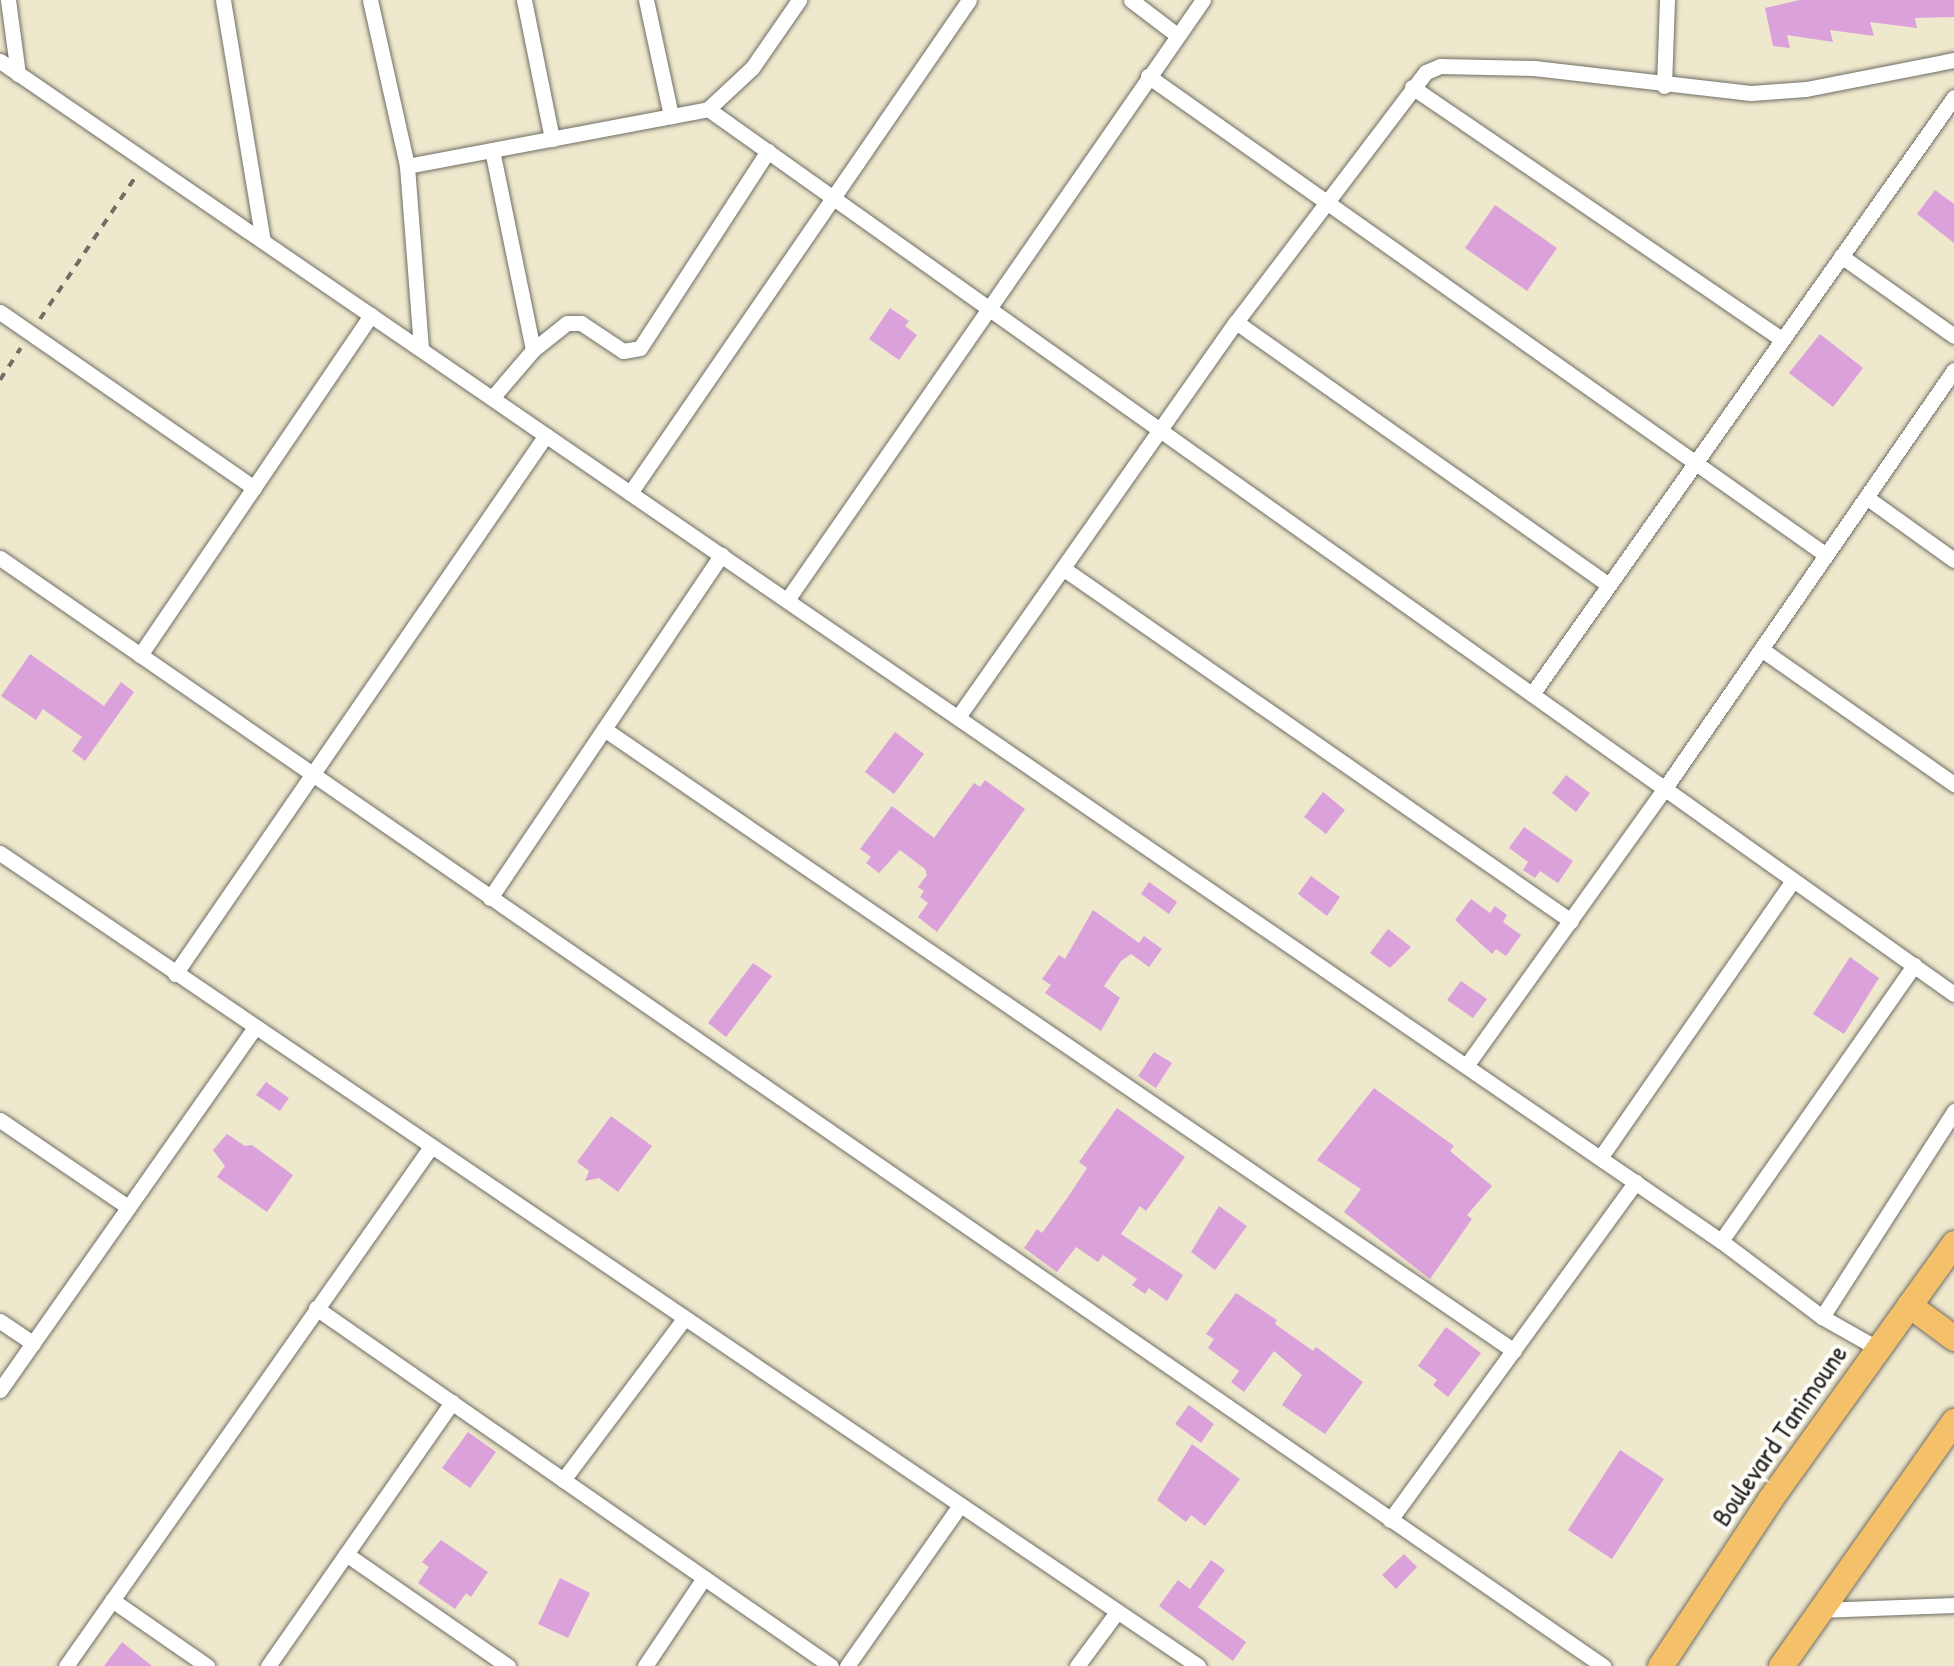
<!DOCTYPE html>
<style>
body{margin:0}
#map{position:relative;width:1954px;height:1666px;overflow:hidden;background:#eee8cd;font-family:"Patrick Hand",sans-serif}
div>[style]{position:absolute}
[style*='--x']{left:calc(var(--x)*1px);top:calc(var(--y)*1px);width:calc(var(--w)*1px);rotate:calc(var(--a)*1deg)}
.building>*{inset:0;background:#dba1db}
.path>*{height:4px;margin-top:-2px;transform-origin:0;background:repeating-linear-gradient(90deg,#6f6d64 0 8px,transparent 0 16px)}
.roads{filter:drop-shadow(0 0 2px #6f6d64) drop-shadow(0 0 2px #6f6d64)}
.minor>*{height:15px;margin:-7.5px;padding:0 7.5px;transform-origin:7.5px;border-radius:7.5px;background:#fff}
.primary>*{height:25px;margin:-12.5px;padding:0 12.5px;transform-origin:12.5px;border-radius:12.5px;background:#f4c16a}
span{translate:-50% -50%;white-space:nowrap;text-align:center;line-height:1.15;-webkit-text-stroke:8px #fdfcf7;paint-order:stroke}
.street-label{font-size:28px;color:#2b2b2b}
</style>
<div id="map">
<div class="building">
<div style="clip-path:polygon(1800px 0,1954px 0,1954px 17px,1915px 18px,1917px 28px,1870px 22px,1874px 36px,1830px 30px,1833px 42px,1787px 35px,1790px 48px,1773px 46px,1765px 8px)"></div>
<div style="clip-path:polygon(1935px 190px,1954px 204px,1954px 243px,1917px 214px)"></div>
<div style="clip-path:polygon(1495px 205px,1557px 248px,1527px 291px,1465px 248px)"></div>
<div style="clip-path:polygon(890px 308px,909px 321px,905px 326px,917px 335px,899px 360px,869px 339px)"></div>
<div style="clip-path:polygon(1820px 334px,1863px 368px,1833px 407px,1789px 373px)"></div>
<div style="clip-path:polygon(30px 654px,104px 706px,121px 682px,134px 692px,85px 761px,72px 751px,82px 737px,43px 709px,36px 720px,1px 696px)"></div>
<div style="clip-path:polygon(895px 732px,924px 754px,894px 794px,865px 772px)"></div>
<div style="clip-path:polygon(1566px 775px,1590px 793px,1576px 812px,1552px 793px)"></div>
<div style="clip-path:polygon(985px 780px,1025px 809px,937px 932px,918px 917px,928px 903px,920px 897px,924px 891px,918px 887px,927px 875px,925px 869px,900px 850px,879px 873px,866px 863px,871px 857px,860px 849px,892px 806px,934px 838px,974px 783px,980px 787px)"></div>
<div style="clip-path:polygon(1323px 792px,1345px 810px,1326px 834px,1304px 817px)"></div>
<div style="clip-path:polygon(1524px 827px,1573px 861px,1558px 883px,1540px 871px,1535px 878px,1523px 870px,1528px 862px,1509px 848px)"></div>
<div style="clip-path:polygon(1311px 876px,1340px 897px,1327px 916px,1298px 894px)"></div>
<div style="clip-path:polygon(1149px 882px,1177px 902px,1169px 914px,1141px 894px)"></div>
<div style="clip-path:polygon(1471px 899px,1490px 913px,1495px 906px,1507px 915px,1503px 922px,1521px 935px,1506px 956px,1496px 949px,1492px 954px,1455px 920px)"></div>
<div style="clip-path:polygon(1093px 910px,1139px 943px,1144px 936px,1162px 949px,1149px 967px,1131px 954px,1121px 961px,1104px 986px,1120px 998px,1101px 1031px,1045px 993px,1051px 985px,1042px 979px,1059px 955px,1065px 959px)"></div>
<div style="clip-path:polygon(1388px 929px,1411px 947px,1390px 968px,1370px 953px)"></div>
<div style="clip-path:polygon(1850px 957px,1879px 978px,1844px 1034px,1813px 1014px)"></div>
<div style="clip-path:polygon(753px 963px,772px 976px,726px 1037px,708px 1023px)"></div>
<div style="clip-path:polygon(1461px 981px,1487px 999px,1473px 1018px,1447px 1000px)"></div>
<div style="clip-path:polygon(1154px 1052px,1172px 1063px,1156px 1088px,1138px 1076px)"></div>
<div style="clip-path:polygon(266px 1082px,289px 1098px,280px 1111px,256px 1095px)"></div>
<div style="clip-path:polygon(1374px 1088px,1454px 1146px,1450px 1151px,1492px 1186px,1467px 1215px,1472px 1219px,1430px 1279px,1344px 1212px,1361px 1189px,1317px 1160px)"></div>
<div style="clip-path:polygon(1117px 1108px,1185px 1157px,1146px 1211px,1140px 1206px,1121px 1234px,1183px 1275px,1167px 1301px,1149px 1288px,1145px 1294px,1132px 1285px,1137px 1279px,1103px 1255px,1098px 1262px,1076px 1247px,1057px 1272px,1024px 1248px,1037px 1229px,1042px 1233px,1068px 1197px,1087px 1168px,1079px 1162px)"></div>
<div style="clip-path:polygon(611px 1116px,652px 1146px,618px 1192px,599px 1178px,585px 1181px,589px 1171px,577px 1162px)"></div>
<div style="clip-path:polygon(227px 1134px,245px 1146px,252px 1145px,293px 1175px,267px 1212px,217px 1177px,225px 1166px,213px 1150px)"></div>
<div style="clip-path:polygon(1219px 1206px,1247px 1226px,1215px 1270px,1191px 1252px)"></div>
<div style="clip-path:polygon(1236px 1293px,1277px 1320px,1275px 1324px,1313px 1351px,1316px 1347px,1363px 1382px,1325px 1434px,1282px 1405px,1302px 1375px,1274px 1351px,1244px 1392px,1231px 1382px,1239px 1371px,1208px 1348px,1214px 1339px,1206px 1334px)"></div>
<div style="clip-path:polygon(1446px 1327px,1481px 1353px,1448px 1397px,1433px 1385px,1437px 1380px,1418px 1366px)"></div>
<div style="clip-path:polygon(1189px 1405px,1214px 1424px,1201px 1443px,1175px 1424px)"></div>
<div style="clip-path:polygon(468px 1432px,496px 1452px,470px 1488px,442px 1468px)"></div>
<div style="clip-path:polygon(1192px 1444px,1240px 1479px,1205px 1526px,1191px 1515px,1186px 1522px,1157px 1500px)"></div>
<div style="clip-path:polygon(1620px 1450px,1664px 1479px,1612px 1559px,1568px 1530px)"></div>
<div style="clip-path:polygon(441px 1540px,488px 1572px,471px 1597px,466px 1593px,455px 1609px,418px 1583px,429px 1567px,422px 1562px)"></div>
<div style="clip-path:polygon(1404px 1554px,1417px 1567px,1396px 1589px,1382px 1575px)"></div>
<div style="clip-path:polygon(1211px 1560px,1225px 1570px,1198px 1607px,1246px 1642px,1233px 1661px,1159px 1606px,1178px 1580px,1190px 1589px)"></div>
<div style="clip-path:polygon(560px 1578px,590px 1593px,568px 1638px,538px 1624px)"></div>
<div style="clip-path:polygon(122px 1642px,152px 1666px,104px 1666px)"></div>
</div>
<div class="path">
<div style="--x:40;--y:319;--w:176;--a:-56.1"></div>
<div style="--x:0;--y:380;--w:38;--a:-57"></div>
</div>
<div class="roads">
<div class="minor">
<div style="--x:8;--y:0;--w:75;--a:82.3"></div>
<div style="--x:223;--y:0;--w:244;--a:80.6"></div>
<div style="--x:370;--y:0;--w:170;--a:77.4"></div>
<div style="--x:407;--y:166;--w:184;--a:85.6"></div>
<div style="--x:524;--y:0;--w:142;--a:78.6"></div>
<div style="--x:646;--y:0;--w:119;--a:77.8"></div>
<div style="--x:1131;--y:0;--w:58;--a:37.3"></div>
<div style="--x:0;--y:61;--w:2087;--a:34.44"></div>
<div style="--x:1721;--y:1241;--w:126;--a:37"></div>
<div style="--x:1822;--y:1317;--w:63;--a:29.4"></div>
<div style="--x:1148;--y:76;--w:830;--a:35.24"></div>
<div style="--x:1664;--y:86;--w:86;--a:-88"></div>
<div style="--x:1412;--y:87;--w:447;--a:34.3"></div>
<div style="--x:708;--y:109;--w:1528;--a:35.39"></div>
<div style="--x:492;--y:150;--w:204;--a:78.4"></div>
<div style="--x:407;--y:166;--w:306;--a:-10.7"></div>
<div style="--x:708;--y:109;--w:60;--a:-43"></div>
<div style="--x:752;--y:68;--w:83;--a:-55.3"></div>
<div style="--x:1841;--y:256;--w:138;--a:35.3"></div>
<div style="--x:0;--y:312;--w:309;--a:34.7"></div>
<div style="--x:1236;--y:322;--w:456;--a:35.2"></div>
<div style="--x:492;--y:398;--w:63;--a:-49.5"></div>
<div style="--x:533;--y:350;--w:43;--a:-38.5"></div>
<div style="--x:567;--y:323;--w:14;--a:0"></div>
<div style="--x:581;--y:323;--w:50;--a:33.7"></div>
<div style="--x:623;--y:351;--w:17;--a:-10"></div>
<div style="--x:640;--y:348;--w:235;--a:-57"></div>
<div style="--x:630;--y:493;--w:598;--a:-55.49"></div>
<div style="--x:1866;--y:497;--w:108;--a:35.6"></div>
<div style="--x:0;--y:558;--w:1949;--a:34.65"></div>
<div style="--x:1064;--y:569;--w:617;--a:34.77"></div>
<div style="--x:787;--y:600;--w:730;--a:-55.27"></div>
<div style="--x:1761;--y:649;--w:236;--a:35"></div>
<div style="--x:140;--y:655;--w:411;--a:-55.8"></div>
<div style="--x:1532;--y:694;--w:731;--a:-54.74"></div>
<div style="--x:958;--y:717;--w:483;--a:-54.9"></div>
<div style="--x:1236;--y:322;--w:314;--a:-52.8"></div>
<div style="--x:1426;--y:72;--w:15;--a:-23"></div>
<div style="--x:1440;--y:66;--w:94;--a:1.2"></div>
<div style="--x:1534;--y:68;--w:218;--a:6.6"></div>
<div style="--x:1751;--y:93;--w:55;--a:-4.2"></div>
<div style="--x:1806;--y:89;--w:151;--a:-11.1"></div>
<div style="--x:604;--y:729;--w:1102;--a:34.35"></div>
<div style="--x:0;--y:853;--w:1448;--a:34.16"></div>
<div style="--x:490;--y:898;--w:414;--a:-56"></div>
<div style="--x:175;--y:974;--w:654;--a:-55.46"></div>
<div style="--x:1466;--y:1066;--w:342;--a:-54.4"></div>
<div style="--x:1665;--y:788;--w:508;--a:-55.34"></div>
<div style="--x:0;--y:1120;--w:155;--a:34.2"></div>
<div style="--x:1600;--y:1158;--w:338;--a:-55.2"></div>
<div style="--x:1721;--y:1241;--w:337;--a:-55"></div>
<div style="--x:316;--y:1308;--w:627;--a:34.8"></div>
<div style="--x:1822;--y:1317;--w:245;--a:-57.3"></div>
<div style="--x:0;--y:1321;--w:40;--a:34"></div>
<div style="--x:0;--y:1390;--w:441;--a:-54.9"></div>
<div style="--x:563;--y:1480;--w:201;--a:-53.1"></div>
<div style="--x:1390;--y:1520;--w:418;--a:-54"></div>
<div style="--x:346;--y:1554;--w:197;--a:34.7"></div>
<div style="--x:112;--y:1600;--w:116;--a:34.8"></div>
<div style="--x:1819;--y:1610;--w:135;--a:-2.1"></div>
<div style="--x:66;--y:1666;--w:633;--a:-54.9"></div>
<div style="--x:268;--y:1666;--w:322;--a:-55.1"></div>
<div style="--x:645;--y:1666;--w:106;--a:-56.2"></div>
<div style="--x:847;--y:1666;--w:197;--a:-54.9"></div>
<div style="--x:1077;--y:1666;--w:67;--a:-53.5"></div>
</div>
<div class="primary">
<div style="--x:1909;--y:1305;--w:56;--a:36.3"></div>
<div style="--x:1660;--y:1666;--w:200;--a:-56.6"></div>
<div style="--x:1770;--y:1499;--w:315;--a:-54.3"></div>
<div style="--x:1781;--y:1666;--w:300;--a:-54.8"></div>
</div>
</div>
<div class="street-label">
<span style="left:1779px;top:1435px;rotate:-55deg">Boulevard Tanimoune</span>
</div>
</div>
